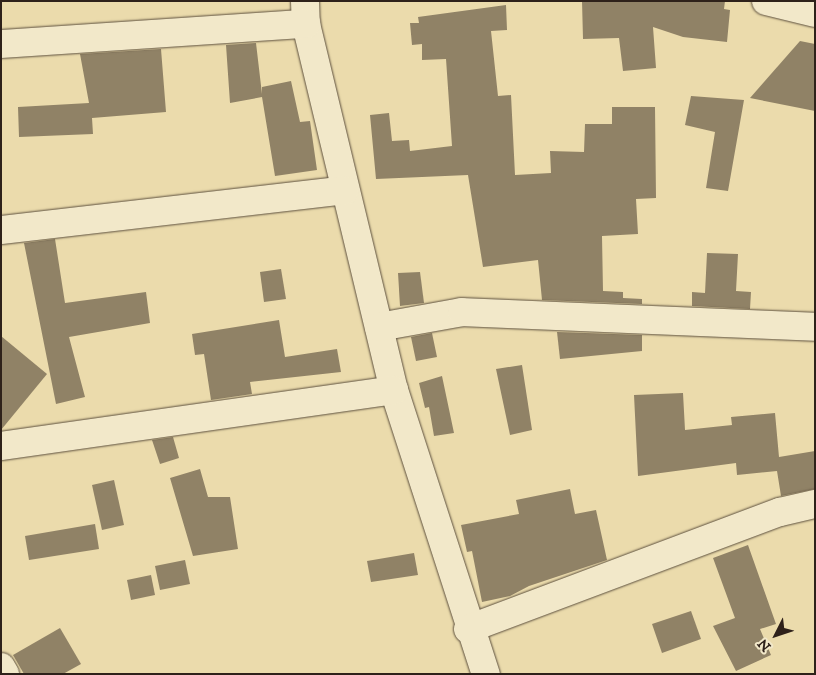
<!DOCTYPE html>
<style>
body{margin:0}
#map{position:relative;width:816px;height:675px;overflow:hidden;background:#ebdbac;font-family:"IM FELL DW Pica",serif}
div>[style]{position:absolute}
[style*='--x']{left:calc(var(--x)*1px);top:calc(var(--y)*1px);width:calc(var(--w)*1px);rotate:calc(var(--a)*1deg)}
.building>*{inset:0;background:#908266}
.roads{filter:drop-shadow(0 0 1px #5d503e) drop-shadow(0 0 1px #5d503e)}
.street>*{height:28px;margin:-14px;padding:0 14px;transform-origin:14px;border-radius:14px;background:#f2e8c9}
span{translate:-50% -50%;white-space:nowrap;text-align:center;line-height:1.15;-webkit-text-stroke:4px #f2e8c9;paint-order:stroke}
.frame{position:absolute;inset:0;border:2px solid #2e211a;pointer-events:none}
.north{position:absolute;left:751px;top:610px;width:50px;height:50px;-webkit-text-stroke:4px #f2e8c9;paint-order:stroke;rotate:229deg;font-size:14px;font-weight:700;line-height:20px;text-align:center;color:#2e211a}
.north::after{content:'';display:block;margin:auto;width:18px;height:22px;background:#2e211a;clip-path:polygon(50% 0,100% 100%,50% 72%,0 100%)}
</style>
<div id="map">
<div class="building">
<div style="clip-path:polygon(582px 1px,725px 1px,724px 9px,730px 10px,727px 42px,683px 37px,653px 27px,656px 68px,623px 71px,619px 38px,583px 39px)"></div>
<div style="clip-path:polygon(506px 5px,507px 30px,491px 31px,498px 96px,511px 95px,515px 175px,551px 173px,550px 151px,584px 152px,585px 124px,612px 124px,612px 107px,655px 107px,656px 198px,636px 199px,638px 234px,602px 236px,603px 291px,623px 292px,623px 298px,642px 299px,642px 304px,542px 300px,538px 260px,483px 267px,468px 175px,376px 179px,370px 115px,389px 113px,392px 141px,409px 140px,410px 151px,452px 146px,446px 59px,422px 60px,422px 44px,412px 45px,410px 23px,419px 23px,418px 17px)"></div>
<div style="clip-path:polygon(800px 41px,815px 44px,815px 111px,750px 98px)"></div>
<div style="clip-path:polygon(256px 43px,262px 94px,262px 87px,291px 81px,300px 122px,310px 121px,317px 170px,275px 176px,262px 97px,230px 103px,226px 45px)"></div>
<div style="clip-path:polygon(161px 49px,166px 112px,92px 118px,93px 134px,19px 137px,18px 107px,89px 103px,80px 54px)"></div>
<div style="clip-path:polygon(691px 96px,744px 100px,728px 191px,706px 188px,715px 132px,685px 125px)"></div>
<div style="clip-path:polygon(55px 239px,65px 303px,146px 292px,150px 323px,69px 337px,85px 397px,56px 404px,24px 243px)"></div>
<div style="clip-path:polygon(707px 253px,738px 254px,736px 291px,751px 292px,750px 309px,692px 306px,692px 292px,705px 293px)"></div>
<div style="clip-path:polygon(281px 269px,286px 299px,264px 302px,260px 272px)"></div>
<div style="clip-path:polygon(420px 272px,424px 303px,400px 306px,398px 273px)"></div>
<div style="clip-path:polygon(279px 320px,285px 357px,337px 349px,341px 372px,250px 382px,252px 394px,211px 400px,204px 354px,195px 355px,192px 334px)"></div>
<div style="clip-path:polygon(557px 332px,642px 335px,642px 351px,560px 359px)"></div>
<div style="clip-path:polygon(432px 333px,437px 357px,416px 361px,411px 337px)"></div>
<div style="clip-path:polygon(1px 336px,47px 374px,1px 430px)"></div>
<div style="clip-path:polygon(522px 365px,532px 430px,510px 435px,496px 369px)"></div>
<div style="clip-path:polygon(442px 376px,454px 433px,434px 436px,429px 407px,425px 408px,419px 383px)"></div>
<div style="clip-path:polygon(683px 393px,685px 430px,732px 425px,731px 417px,775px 413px,779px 457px,815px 451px,815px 489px,781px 496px,777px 471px,737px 475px,736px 463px,638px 476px,634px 395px)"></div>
<div style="clip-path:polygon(173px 437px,179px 458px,160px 464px,152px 440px)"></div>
<div style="clip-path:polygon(200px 469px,208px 497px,230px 497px,238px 549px,193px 556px,170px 478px)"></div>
<div style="clip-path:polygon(114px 480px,124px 525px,102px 530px,92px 485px)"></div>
<div style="clip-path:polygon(570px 489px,575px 514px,596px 510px,607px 560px,529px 586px,510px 596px,482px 602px,472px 551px,467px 552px,461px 525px,519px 514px,516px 500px)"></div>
<div style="clip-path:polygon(95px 524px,99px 549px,29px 560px,25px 536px)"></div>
<div style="clip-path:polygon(748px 545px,776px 624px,760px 629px,771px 655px,736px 671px,713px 626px,735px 618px,713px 558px)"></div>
<div style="clip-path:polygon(414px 553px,418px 575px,371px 582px,367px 561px)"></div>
<div style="clip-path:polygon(185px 560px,190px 584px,160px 590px,155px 566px)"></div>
<div style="clip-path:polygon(151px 575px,155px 595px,131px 600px,127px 580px)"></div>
<div style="clip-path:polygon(691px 611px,701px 639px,662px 653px,652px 624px)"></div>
<div style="clip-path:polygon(60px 628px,81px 664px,63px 674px,24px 674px,13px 655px)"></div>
</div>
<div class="roads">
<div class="street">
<div style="--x:305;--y:1;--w:23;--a:88"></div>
<div style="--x:306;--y:24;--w:376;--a:76.5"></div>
<div style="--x:394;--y:390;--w:299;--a:72.1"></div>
<div style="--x:766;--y:1;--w:50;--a:13.8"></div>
<div style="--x:1;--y:44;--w:306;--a:-3.8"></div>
<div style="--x:1;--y:230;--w:346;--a:-6.6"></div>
<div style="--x:379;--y:327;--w:84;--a:-10.2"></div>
<div style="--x:462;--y:312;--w:353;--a:2.4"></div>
<div style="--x:1;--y:446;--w:397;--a:-8.1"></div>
<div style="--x:468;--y:629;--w:333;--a:-20.6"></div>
<div style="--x:780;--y:512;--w:36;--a:-13"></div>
<div style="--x:1;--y:667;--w:8;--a:60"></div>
</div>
</div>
<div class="frame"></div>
<div class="north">N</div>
</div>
